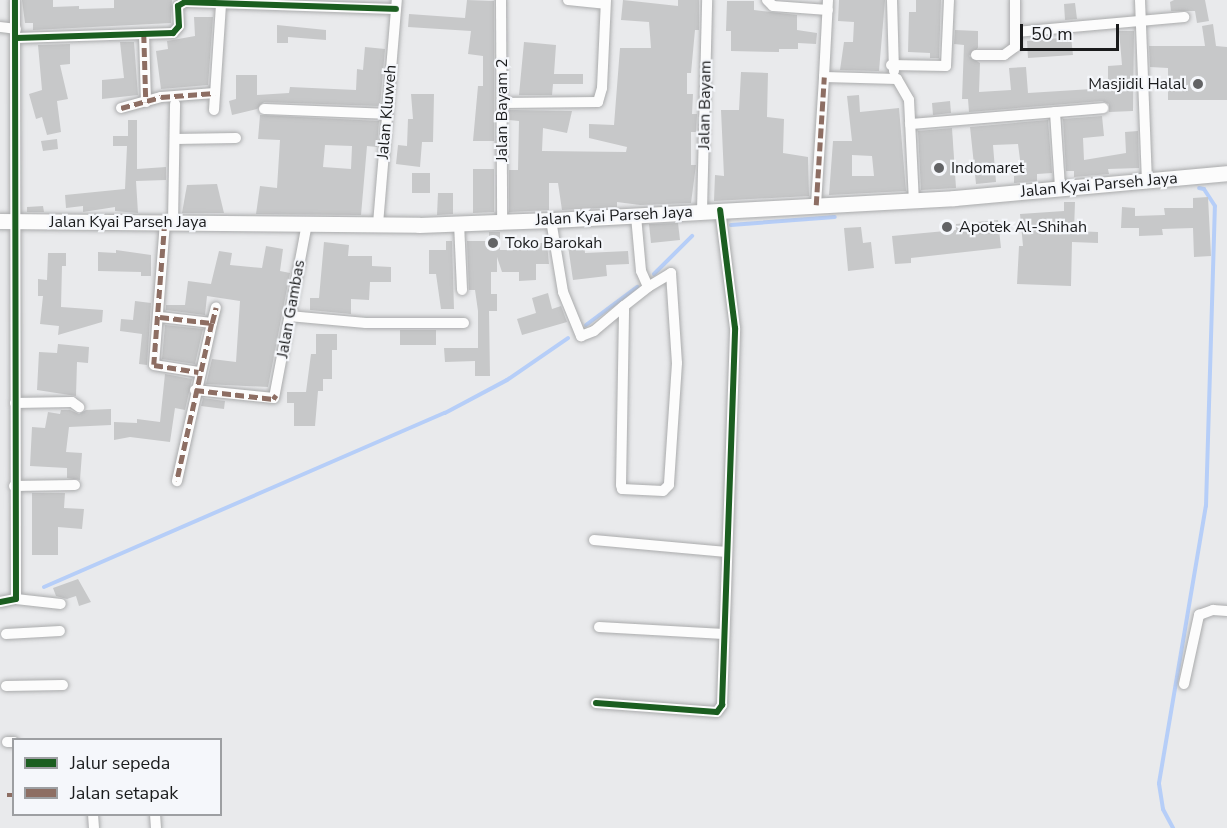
<!DOCTYPE html>
<style>
body{margin:0}
#map{position:relative;width:1227px;height:828px;overflow:hidden;background:#e9eaec;font-family:"Nunito Sans",sans-serif}
div>[style]{position:absolute}
[style*='--x']{left:calc(var(--x)*1px);top:calc(var(--y)*1px);width:calc(var(--w)*1px);rotate:calc(var(--a)*1deg)}
.stream>*{height:4px;margin:-2px;padding:0 2px;transform-origin:2px;border-radius:2px;background:#b6cef8}
.building>*{inset:0;background:#c7c8c9}
.roads{filter:drop-shadow(0 0 2px #aaabac) drop-shadow(0 0 2px #aaabac)}
.minor>*{height:10px;margin:-5px;padding:0 5px;transform-origin:5px;border-radius:5px;background:#fcfcfc}
.secondary>*{height:15px;margin:-7.5px;padding:0 7.5px;transform-origin:7.5px;border-radius:7.5px;background:#fcfcfc}
.quiet>*{height:4.5px;margin-top:-2.25px;transform-origin:0;background:repeating-linear-gradient(90deg,#8d6e63 0 9px,transparent 0 13.5px)}
.cycleway>*{height:6px;margin:-3px;padding:0 3px;transform-origin:3px;border-radius:3px;background:#1b5e20}
.dots>*{width:16px;height:16px;translate:-50% -50%;box-sizing:border-box;border:3px solid #f5f7fb;border-radius:50%}
span{translate:-50% -50%;white-space:nowrap;text-align:center;line-height:1.15;-webkit-text-stroke:4.5px #f5f7fb;paint-order:stroke}
.poi-label{font-size:16px;color:#1a1b1c}
.right{translate:-100% -50%;text-align:right}
.left{translate:0 -50%;text-align:left}
.street-label{font-size:16px;color:#1a1b1c}
.legend{position:absolute;left:12px;top:738px;width:210px;height:78px;box-sizing:border-box;background:#f5f7fb;border:2px solid #9d9fa2;margin:0;padding:8px 10px;list-style:none;font-size:18px;color:#1a1b1c}
.legend li{display:flex;align-items:center;gap:12px;height:30px}
.legend b{width:30px;border:2px solid #9d9fa2}
.scale{position:absolute;left:1020px;top:24px;width:99px;height:27px;box-sizing:border-box;border:3px solid #1a1b1c;border-top:0;padding-left:8px;font-size:18px;line-height:21px;white-space:nowrap;color:#1a1b1c;-webkit-text-stroke:4px #f5f7fb;paint-order:stroke}
</style>
<div id="map">
<div class="stream">
<div style="--x:731;--y:225;--w:104;--a:-4.4"></div>
<div style="--x:654;--y:274;--w:54;--a:-45"></div>
<div style="--x:586;--y:325;--w:64;--a:-36.7"></div>
<div style="--x:44;--y:587;--w:437;--a:-23.5"></div>
<div style="--x:445;--y:413;--w:70;--a:-28"></div>
<div style="--x:507;--y:380;--w:74;--a:-34.5"></div>
<div style="--x:1173;--y:828;--w:21;--a:-118"></div>
<div style="--x:1163;--y:809;--w:26;--a:-99"></div>
<div style="--x:1159;--y:783;--w:281;--a:-80.4"></div>
<div style="--x:1206;--y:506;--w:300;--a:-88.3"></div>
<div style="--x:1215;--y:206;--w:20;--a:-123"></div>
<div style="--x:1204;--y:189;--w:5;--a:-169"></div>
</div>
<div class="building">
<div style="clip-path:polygon(22px 0,53px 0,53px 7px,79px 6px,79px 9px,114px 8px,114px 0,172px 0,171px 23px,33px 30px,33px 23px,25px 23px)"></div>
<div style="clip-path:polygon(467px 0,494px 1px,494px 141px,473px 141px,478px 86px,483px 86px,483px 56px,468px 54px,471px 31px,408px 27px,409px 14px,465px 18px)"></div>
<div style="clip-path:polygon(623px 0,678px 6px,678px 0,699px 0,699px 30px,695px 30px,691px 73px,687px 73px,687px 94px,693px 94px,692px 114px,697px 114px,696px 132px,691px 132px,691px 165px,696px 165px,691px 203px,640px 205px,617px 202px,617px 207px,562px 210px,558px 183px,549px 183px,549px 210px,509px 212px,509px 170px,518px 170px,519px 121px,509px 120px,509px 110px,572px 111px,567px 133px,543px 128px,542px 151px,626px 152px,627px 147px,589px 138px,589px 124px,614px 125px,620px 48px,651px 48px,649px 22px,621px 20px)"></div>
<div style="clip-path:polygon(839px 0,885px 0,879px 71px,840px 70px,844px 42px,853px 42px,854px 22px,838px 21px)"></div>
<div style="clip-path:polygon(916px 0,941px 0,939px 58px,930px 58px,930px 53px,908px 52px,909px 12px,916px 12px)"></div>
<div style="clip-path:polygon(1174px 0,1205px 0,1209px 21px,1197px 23px,1195px 11px,1171px 11px,1170px 2px)"></div>
<div style="clip-path:polygon(727px 1px,754px 1px,754px 10px,797px 15px,797px 30px,817px 33px,816px 44px,798px 43px,798px 49px,779px 49px,779px 52px,731px 51px,731px 31px,726px 31px)"></div>
<div style="clip-path:polygon(1075px 3px,1077px 19px,1065px 20px,1064px 4px)"></div>
<div style="clip-path:polygon(194px 17px,213px 17px,208px 85px,161px 89px,156px 51px,168px 49px,167px 41px,195px 36px)"></div>
<div style="clip-path:polygon(1213px 24px,1216px 46px,1227px 47px,1227px 100px,1168px 100px,1168px 68px,1150px 67px,1149px 46px,1205px 46px,1202px 26px)"></div>
<div style="clip-path:polygon(277px 25px,326px 30px,326px 40px,288px 37px,288px 43px,277px 43px)"></div>
<div style="clip-path:polygon(955px 30px,978px 31px,978px 48px,969px 56px,980px 63px,979px 92px,1011px 90px,1009px 68px,1026px 67px,1028px 93px,1108px 88px,1108px 66px,1122px 65px,1119px 31px,1134px 31px,1133px 111px,1109px 112px,1109px 104px,1102px 101px,969px 112px,968px 99px,962px 99px,964px 45px,954px 44px)"></div>
<div style="clip-path:polygon(1071px 37px,1073px 55px,1028px 58px,1027px 41px)"></div>
<div style="clip-path:polygon(120px 42px,134px 42px,138px 95px,102px 99px,102px 80px,124px 78px)"></div>
<div style="clip-path:polygon(524px 42px,556px 45px,554px 74px,583px 74px,583px 84px,553px 84px,552px 95px,519px 95px)"></div>
<div style="clip-path:polygon(70px 44px,70px 64px,60px 65px,68px 99px,57px 101px,61px 132px,47px 135px,42px 117px,36px 119px,29px 94px,42px 90px,38px 45px)"></div>
<div style="clip-path:polygon(365px 47px,385px 49px,380px 106px,264px 102px,257px 109px,232px 115px,229px 101px,236px 99px,236px 75px,257px 75px,257px 95px,289px 93px,290px 87px,356px 90px,357px 69px,363px 70px)"></div>
<div style="clip-path:polygon(741px 72px,768px 73px,767px 117px,784px 119px,783px 153px,808px 157px,809px 196px,714px 201px,715px 175px,724px 176px,721px 110px,739px 110px)"></div>
<div style="clip-path:polygon(411px 94px,434px 94px,433px 142px,422px 142px,420px 167px,396px 164px,398px 145px,407px 146px,408px 119px,413px 119px)"></div>
<div style="clip-path:polygon(evenodd,859px 95px,860px 112px,899px 108px,906px 191px,829px 195px,833px 141px,852px 141px,847px 96px,859px 95px,852px 155px,872px 156px,874px 176px,852px 176px,852px 155px)"></div>
<div style="clip-path:polygon(950px 101px,951px 113px,933px 115px,932px 103px)"></div>
<div style="clip-path:polygon(evenodd,260px 115px,379px 121px,377px 147px,367px 146px,361px 215px,256px 214px,260px 186px,277px 188px,280px 140px,258px 139px,260px 115px,325px 145px,352px 146px,351px 169px,323px 167px,325px 145px)"></div>
<div style="clip-path:polygon(1102px 116px,1104px 136px,1083px 138px,1084px 160px,1126px 153px,1125px 132px,1138px 131px,1139px 168px,1108px 169px,1109px 174px,1074px 177px,1074px 171px,1066px 171px,1063px 119px)"></div>
<div style="clip-path:polygon(128px 120px,137px 120px,137px 169px,166px 167px,166px 180px,136px 181px,138px 213px,115px 211px,115px 207px,83px 212px,83px 206px,66px 208px,65px 195px,125px 189px,127px 146px,113px 146px,113px 136px,128px 136px)"></div>
<div style="clip-path:polygon(1048px 120px,1052px 173px,1037px 174px,1037px 181px,1014px 183px,1014px 176px,1022px 175px,1018px 144px,993px 145px,996px 182px,976px 184px,970px 127px)"></div>
<div style="clip-path:polygon(952px 128px,956px 188px,921px 190px,918px 131px)"></div>
<div style="clip-path:polygon(57px 139px,58px 149px,43px 151px,41px 141px)"></div>
<div style="clip-path:polygon(473px 169px,494px 169px,494px 212px,473px 213px)"></div>
<div style="clip-path:polygon(412px 173px,430px 173px,430px 193px,412px 193px)"></div>
<div style="clip-path:polygon(217px 184px,224px 213px,182px 213px,187px 185px)"></div>
<div style="clip-path:polygon(438px 193px,453px 193px,453px 214px,437px 215px)"></div>
<div style="clip-path:polygon(1208px 197px,1211px 256px,1194px 257px,1193px 228px,1162px 229px,1163px 235px,1139px 236px,1139px 228px,1121px 228px,1122px 207px,1135px 208px,1135px 216px,1165px 215px,1164px 208px,1193px 208px,1193px 198px)"></div>
<div style="clip-path:polygon(1064px 202px,1075px 202px,1074px 231px,1098px 232px,1098px 243px,1072px 242px,1071px 286px,1017px 284px,1019px 246px,1023px 246px,1020px 214px,1064px 211px)"></div>
<div style="clip-path:polygon(43px 206px,44px 212px,27px 212px,27px 207px)"></div>
<div style="clip-path:polygon(998px 220px,1001px 248px,911px 258px,911px 263px,895px 264px,892px 236px,956px 230px,956px 224px)"></div>
<div style="clip-path:polygon(678px 223px,680px 240px,651px 243px,649px 224px)"></div>
<div style="clip-path:polygon(861px 227px,863px 243px,871px 242px,874px 268px,848px 271px,844px 228px)"></div>
<div style="clip-path:polygon(489px 232px,500px 232px,500px 250px,535px 250px,535px 243px,547px 243px,549px 264px,536px 264px,536px 280px,519px 281px,519px 272px,502px 272px,497px 257px,497px 272px,491px 272px,491px 294px,497px 294px,497px 311px,489px 311px,490px 376px,475px 376px,475px 361px,445px 362px,444px 348px,478px 348px,478px 311px,475px 290px,469px 290px,467px 241px,489px 241px)"></div>
<div style="clip-path:polygon(446px 241px,452px 241px,454px 309px,441px 309px,436px 274px,429px 274px,429px 250px,446px 250px)"></div>
<div style="clip-path:polygon(324px 242px,349px 245px,348px 256px,372px 256px,372px 266px,391px 267px,391px 282px,370px 282px,369px 300px,351px 299px,351px 314px,310px 310px,310px 298px,319px 298px)"></div>
<div style="clip-path:polygon(584px 243px,585px 253px,628px 251px,629px 264px,606px 265px,607px 276px,573px 280px,568px 246px)"></div>
<div style="clip-path:polygon(266px 246px,283px 249px,280px 271px,290px 273px,268px 387px,206px 384px,212px 359px,236px 362px,240px 301px,207px 296px,205px 315px,166px 310px,166px 305px,185px 305px,188px 281px,211px 284px,219px 251px,232px 253px,230px 265px,262px 268px)"></div>
<div style="clip-path:polygon(116px 250px,151px 255px,151px 276px,141px 276px,141px 272px,98px 271px,98px 252px,116px 253px)"></div>
<div style="clip-path:polygon(48px 253px,66px 253px,66px 266px,62px 266px,61px 307px,103px 310px,102px 322px,58px 335px,59px 326px,40px 324px,43px 296px,38px 296px,38px 279px,47px 280px)"></div>
<div style="clip-path:polygon(548px 293px,552px 309px,561px 306px,567px 322px,522px 335px,517px 319px,536px 313px,532px 298px)"></div>
<div style="clip-path:polygon(135px 301px,151px 303px,147px 365px,139px 364px,142px 334px,120px 331px,121px 319px,133px 320px)"></div>
<div style="clip-path:polygon(165px 325px,203px 329px,195px 364px,162px 359px)"></div>
<div style="clip-path:polygon(400px 330px,436px 330px,436px 345px,400px 345px)"></div>
<div style="clip-path:polygon(316px 334px,337px 334px,337px 350px,332px 350px,332px 379px,323px 379px,323px 391px,318px 391px,315px 426px,294px 426px,294px 403px,287px 403px,287px 392px,306px 392px,311px 354px,316px 354px)"></div>
<div style="clip-path:polygon(58px 344px,89px 347px,88px 363px,77px 362px,76px 396px,37px 390px,39px 352px,57px 353px)"></div>
<div style="clip-path:polygon(165px 374px,192px 379px,185px 410px,175px 408px,170px 442px,130px 437px,114px 440px,114px 422px,137px 423px,137px 419px,160px 422px)"></div>
<div style="clip-path:polygon(203px 398px,225px 401px,224px 409px,201px 406px)"></div>
<div style="clip-path:polygon(111px 409px,111px 425px,69px 427px,66px 452px,82px 453px,80px 480px,67px 478px,67px 468px,30px 466px,32px 427px,45px 428px,48px 412px,60px 414px,61px 410px,70px 410px,79px 414px,86px 410px)"></div>
<div style="clip-path:polygon(32px 493px,65px 493px,64px 508px,84px 509px,82px 529px,58px 527px,58px 555px,32px 555px)"></div>
<div style="clip-path:polygon(78px 579px,91px 602px,79px 606px,76px 596px,67px 599px,56px 596px,53px 588px)"></div>
</div>
<div class="roads">
<div class="minor">
<div style="--x:501;--y:0;--w:221;--a:89.7"></div>
<div style="--x:568;--y:0;--w:37;--a:6"></div>
<div style="--x:767;--y:0;--w:8;--a:45"></div>
<div style="--x:773;--y:6;--w:55;--a:4.2"></div>
<div style="--x:828;--y:0;--w:77;--a:93"></div>
<div style="--x:824;--y:77;--w:73;--a:1.6"></div>
<div style="--x:897;--y:79;--w:24;--a:60"></div>
<div style="--x:909;--y:100;--w:101;--a:87.2"></div>
<div style="--x:892;--y:0;--w:71;--a:88.4"></div>
<div style="--x:1140;--y:0;--w:181;--a:87.8"></div>
<div style="--x:0;--y:27;--w:16;--a:7"></div>
<div style="--x:1016;--y:32;--w:169;--a:-5.1"></div>
<div style="--x:144;--y:34;--w:68;--a:88.3"></div>
<div style="--x:16;--y:38;--w:157;--a:-1.8"></div>
<div style="--x:173;--y:33;--w:9;--a:-49"></div>
<div style="--x:179;--y:26;--w:20;--a:-93"></div>
<div style="--x:178;--y:6;--w:8;--a:-30"></div>
<div style="--x:185;--y:2;--w:211;--a:1.9"></div>
<div style="--x:976;--y:55;--w:28;--a:0"></div>
<div style="--x:1004;--y:55;--w:14;--a:-36"></div>
<div style="--x:1015;--y:47;--w:47;--a:-90"></div>
<div style="--x:891;--y:65;--w:55;--a:1"></div>
<div style="--x:946;--y:66;--w:66;--a:-87.4"></div>
<div style="--x:502;--y:103;--w:96;--a:-0.6"></div>
<div style="--x:598;--y:102;--w:15;--a:-74"></div>
<div style="--x:602;--y:88;--w:88;--a:-87.4"></div>
<div style="--x:121;--y:108;--w:41;--a:-15.4"></div>
<div style="--x:161;--y:97;--w:54;--a:-4.2"></div>
<div style="--x:264;--y:109;--w:122;--a:2.3"></div>
<div style="--x:214;--y:110;--w:105;--a:-86.2"></div>
<div style="--x:1055;--y:112;--w:76;--a:86.2"></div>
<div style="--x:910;--y:124;--w:194;--a:-4.7"></div>
<div style="--x:175;--y:139;--w:61;--a:-0.9"></div>
<div style="--x:816;--y:205;--w:128;--a:-86.4"></div>
<div style="--x:702;--y:211;--w:211;--a:-88.6"></div>
<div style="--x:636;--y:216;--w:55;--a:84.8"></div>
<div style="--x:641;--y:271;--w:17;--a:66"></div>
<div style="--x:648;--y:287;--w:27;--a:-31"></div>
<div style="--x:671;--y:273;--w:90;--a:86.2"></div>
<div style="--x:677;--y:363;--w:122;--a:93.8"></div>
<div style="--x:669;--y:485;--w:8;--a:135"></div>
<div style="--x:663;--y:491;--w:41;--a:-177.2"></div>
<div style="--x:622;--y:489;--w:4;--a:-104"></div>
<div style="--x:621;--y:485;--w:179;--a:-89"></div>
<div style="--x:624;--y:306;--w:31;--a:-38"></div>
<div style="--x:551;--y:220;--w:73;--a:80.5"></div>
<div style="--x:563;--y:292;--w:48;--a:67.8"></div>
<div style="--x:581;--y:336;--w:14;--a:-21"></div>
<div style="--x:594;--y:331;--w:39;--a:-40"></div>
<div style="--x:165;--y:222;--w:143;--a:94.4"></div>
<div style="--x:154;--y:365;--w:45;--a:9"></div>
<div style="--x:173;--y:222;--w:118;--a:-89"></div>
<div style="--x:459;--y:223;--w:67;--a:87.4"></div>
<div style="--x:378;--y:224;--w:225;--a:-85.2"></div>
<div style="--x:289;--y:316;--w:77;--a:5.2"></div>
<div style="--x:366;--y:323;--w:98;--a:0"></div>
<div style="--x:160;--y:317;--w:52;--a:6.6"></div>
<div style="--x:212;--y:323;--w:162;--a:102.5"></div>
<div style="--x:212;--y:323;--w:16;--a:-76"></div>
<div style="--x:195;--y:390;--w:79;--a:5.8"></div>
<div style="--x:274;--y:398;--w:178;--a:-79.3"></div>
<div style="--x:15;--y:403;--w:57;--a:-1"></div>
<div style="--x:72;--y:402;--w:9;--a:36"></div>
<div style="--x:14;--y:486;--w:61;--a:-0.9"></div>
<div style="--x:594;--y:540;--w:133;--a:5.2"></div>
<div style="--x:16;--y:599;--w:45;--a:6.3"></div>
<div style="--x:0;--y:602;--w:16;--a:-11"></div>
<div style="--x:16;--y:599;--w:599;--a:-90.1"></div>
<div style="--x:599;--y:627;--w:125;--a:3.2"></div>
<div style="--x:6;--y:634;--w:54;--a:-3.2"></div>
<div style="--x:1184;--y:684;--w:71;--a:-77.7"></div>
<div style="--x:1199;--y:615;--w:15;--a:-20"></div>
<div style="--x:1213;--y:610;--w:14;--a:4"></div>
<div style="--x:6;--y:686;--w:57;--a:-1"></div>
<div style="--x:596;--y:703;--w:121;--a:4.3"></div>
<div style="--x:717;--y:712;--w:9;--a:-54"></div>
<div style="--x:722;--y:705;--w:377;--a:-88"></div>
<div style="--x:735;--y:328;--w:119;--a:-97.2"></div>
<div style="--x:7;--y:742;--w:7;--a:0"></div>
<div style="--x:93;--y:814;--w:14;--a:86"></div>
<div style="--x:155;--y:814;--w:14;--a:86"></div>
</div>
<div class="secondary">
<div style="--x:0;--y:221;--w:419;--a:0.5"></div>
<div style="--x:419;--y:225;--w:132;--a:-2.2"></div>
<div style="--x:551;--y:220;--w:404;--a:-3.1"></div>
<div style="--x:954;--y:198;--w:274;--a:-5.2"></div>
</div>
</div>
<div class="quiet">
<div style="--x:144;--y:34;--w:68;--a:88.3"></div>
<div style="--x:121;--y:108;--w:41;--a:-15.4"></div>
<div style="--x:161;--y:97;--w:54;--a:-4.2"></div>
<div style="--x:816;--y:205;--w:128;--a:-86.4"></div>
<div style="--x:165;--y:222;--w:143;--a:94.4"></div>
<div style="--x:154;--y:365;--w:45;--a:9"></div>
<div style="--x:160;--y:317;--w:52;--a:6.6"></div>
<div style="--x:212;--y:323;--w:162;--a:102.5"></div>
<div style="--x:212;--y:323;--w:16;--a:-76"></div>
<div style="--x:195;--y:390;--w:79;--a:6.6"></div>
<div style="--x:273;--y:399;--w:5;--a:-53"></div>
<div style="--x:7;--y:795;--w:7;--a:0"></div>
</div>
<div class="cycleway">
<div style="--x:16;--y:38;--w:157;--a:-1.8"></div>
<div style="--x:173;--y:33;--w:9;--a:-49"></div>
<div style="--x:179;--y:26;--w:20;--a:-93"></div>
<div style="--x:178;--y:6;--w:8;--a:-30"></div>
<div style="--x:185;--y:2;--w:211;--a:1.9"></div>
<div style="--x:0;--y:602;--w:16;--a:-11"></div>
<div style="--x:16;--y:599;--w:599;--a:-90.1"></div>
<div style="--x:596;--y:703;--w:121;--a:4.3"></div>
<div style="--x:717;--y:712;--w:9;--a:-54"></div>
<div style="--x:722;--y:705;--w:377;--a:-88"></div>
<div style="--x:735;--y:328;--w:119;--a:-97.2"></div>
</div>
<div class="dots">
<div style="left:1198px;top:84px;background:#626365"></div>
<div style="left:939px;top:168px;background:#626365"></div>
<div style="left:947px;top:227px;background:#626365"></div>
<div style="left:493px;top:243px;background:#626365"></div>
</div>
<div class="poi-label">
<span class="right" style="left:1186px;top:84px">Masjidil Halal</span>
<span class="left" style="left:951px;top:168px">Indomaret</span>
<span class="left" style="left:959px;top:227px">Apotek Al-Shihah</span>
<span class="left" style="left:505px;top:243px">Toko Barokah</span>
</div>
<div class="street-label">
<span style="left:705px;top:105px;rotate:-89deg">Jalan Bayam</span>
<span style="left:502px;top:110px;rotate:-90deg">Jalan Bayam 2</span>
<span style="left:387px;top:112px;rotate:-85deg">Jalan Kluweh</span>
<span style="left:1099px;top:185px;rotate:-5deg">Jalan Kyai Parseh Jaya</span>
<span style="left:614px;top:216px;rotate:-3deg">Jalan Kyai Parseh Jaya</span>
<span style="left:128px;top:222px">Jalan Kyai Parseh Jaya</span>
<span style="left:291px;top:309px;rotate:-80deg">Jalan Gambas</span>
</div>
<ul class="legend">
<li><b style="height:8px;background:#1b5e20"></b>Jalur sepeda</li>
<li><b style="height:8px;background:#8d6e63"></b>Jalan setapak</li>
</ul>
<div class="scale">50 m</div>
</div>
